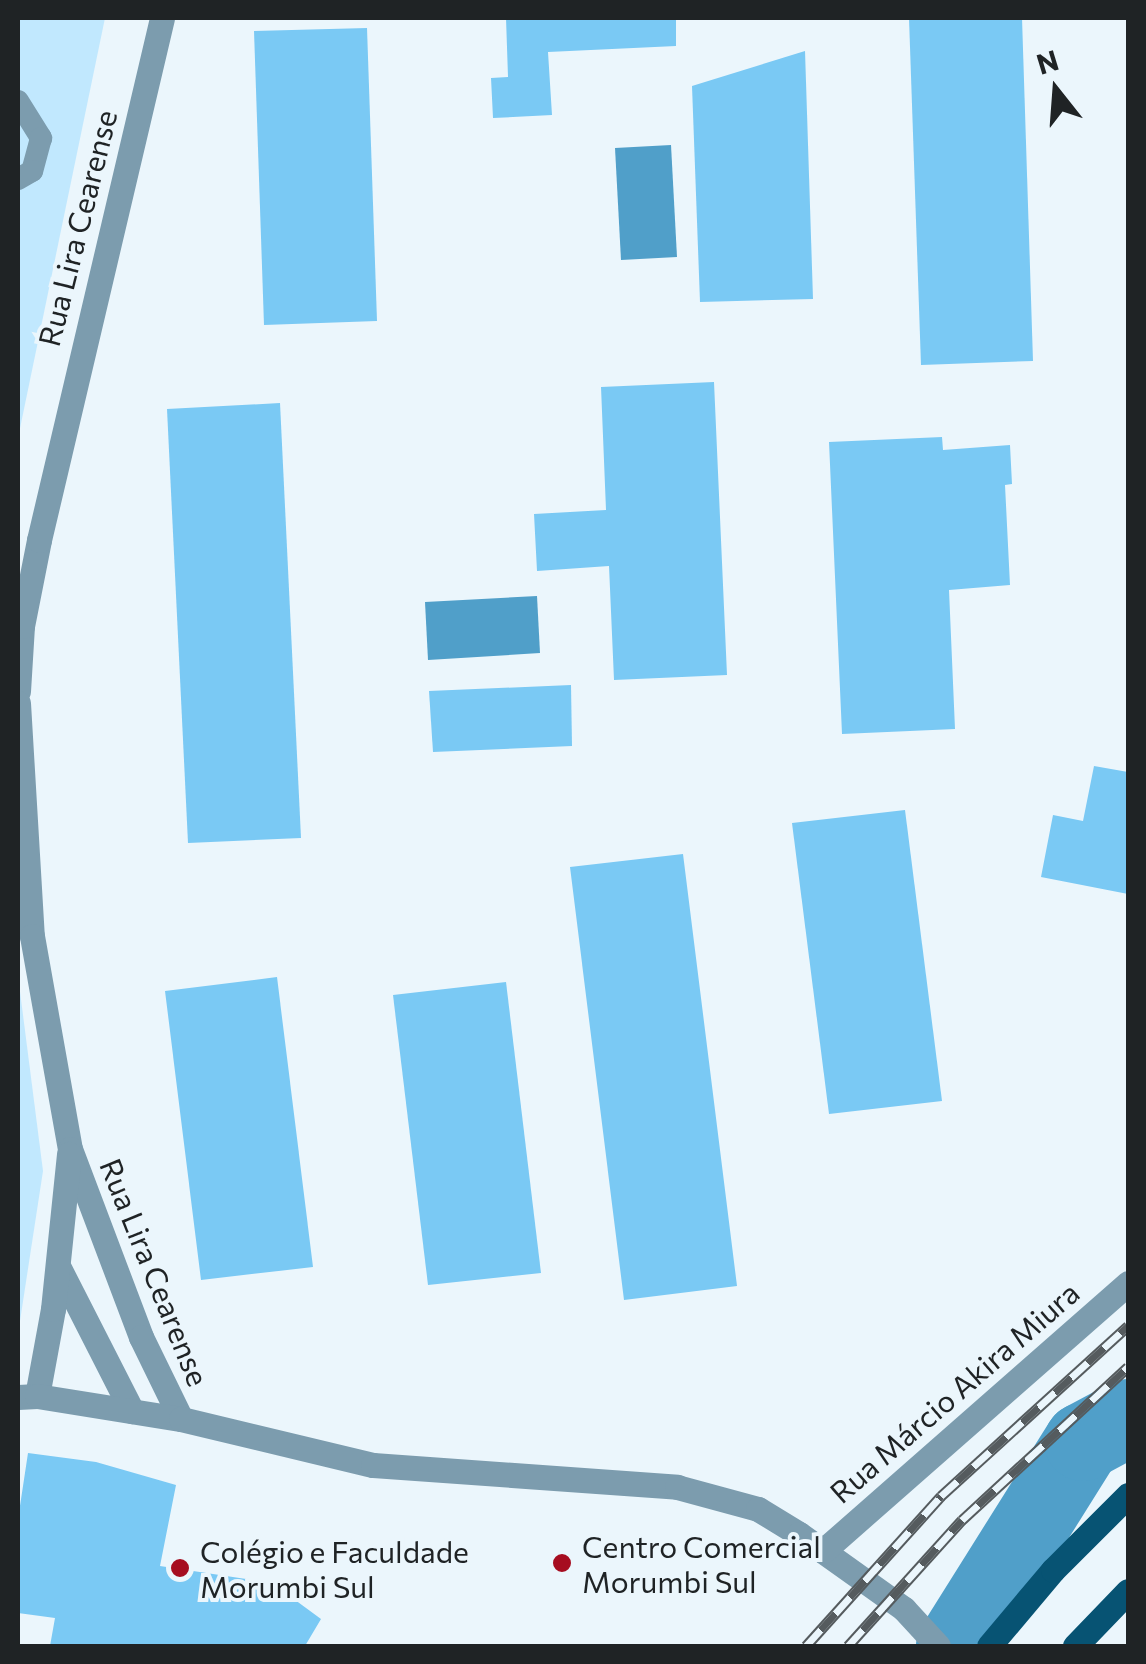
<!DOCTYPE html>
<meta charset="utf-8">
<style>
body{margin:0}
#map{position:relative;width:1146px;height:1664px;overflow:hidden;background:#ebf6fc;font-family:Commissioner,sans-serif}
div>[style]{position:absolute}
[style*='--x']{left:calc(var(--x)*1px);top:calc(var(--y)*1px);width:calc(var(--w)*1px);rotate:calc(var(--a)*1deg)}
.green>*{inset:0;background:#c1e8fe}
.water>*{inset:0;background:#509fc9}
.river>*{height:78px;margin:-39px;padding:0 39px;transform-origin:39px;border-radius:39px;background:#509fc9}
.building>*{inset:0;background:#7ac9f4}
.lane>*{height:22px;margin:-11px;padding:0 11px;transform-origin:11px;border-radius:11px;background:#7c9cae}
.street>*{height:25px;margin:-12.5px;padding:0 12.5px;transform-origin:12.5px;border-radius:12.5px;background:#7c9cae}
.primary>*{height:25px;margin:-12.5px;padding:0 12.5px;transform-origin:12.5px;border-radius:12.5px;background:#075373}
.rail>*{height:11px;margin-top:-5.5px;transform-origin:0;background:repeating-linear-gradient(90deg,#ebf6fc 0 22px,#555b5e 0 44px);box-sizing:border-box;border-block:2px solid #555b5e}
.dots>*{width:28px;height:28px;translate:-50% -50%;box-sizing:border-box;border:5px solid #ebf6fc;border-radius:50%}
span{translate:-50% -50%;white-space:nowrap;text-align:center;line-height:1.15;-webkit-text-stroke:8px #ebf6fc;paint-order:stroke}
.street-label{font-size:30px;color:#1f2325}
.poi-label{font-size:30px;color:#1f2325}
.left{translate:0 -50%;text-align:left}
.frame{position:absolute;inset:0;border:20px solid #1f2325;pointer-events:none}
.north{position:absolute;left:1006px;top:40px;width:100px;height:100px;-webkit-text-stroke:8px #ebf6fc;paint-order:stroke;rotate:343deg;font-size:28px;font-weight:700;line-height:40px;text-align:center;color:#1f2325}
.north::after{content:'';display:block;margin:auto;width:35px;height:45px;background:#1f2325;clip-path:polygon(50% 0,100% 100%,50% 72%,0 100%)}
</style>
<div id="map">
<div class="green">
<div style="clip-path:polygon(18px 18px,105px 18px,18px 438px)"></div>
<div style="clip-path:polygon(18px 976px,43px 1171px,18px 1334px)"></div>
</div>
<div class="water">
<div style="clip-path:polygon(671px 145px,677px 257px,621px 260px,615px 148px)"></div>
<div style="clip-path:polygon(537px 596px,540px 653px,428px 660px,425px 602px)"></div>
</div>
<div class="river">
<div style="--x:955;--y:1646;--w:241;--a:-57.9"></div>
<div style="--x:1083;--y:1442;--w:51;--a:-28.1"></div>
</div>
<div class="building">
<div style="clip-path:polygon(506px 18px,676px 18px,676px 46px,548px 52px,552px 115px,493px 118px,491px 78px,508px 77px)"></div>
<div style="clip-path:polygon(909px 18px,1022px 18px,1033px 361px,921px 365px)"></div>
<div style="clip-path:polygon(367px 28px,377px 321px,264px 325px,254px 31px)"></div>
<div style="clip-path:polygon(805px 51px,813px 299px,700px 302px,692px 86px)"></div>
<div style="clip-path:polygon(714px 382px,727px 675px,614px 680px,609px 566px,537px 571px,534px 514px,606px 510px,601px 387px)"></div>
<div style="clip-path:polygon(280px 403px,301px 838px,188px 843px,167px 409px)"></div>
<div style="clip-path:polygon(942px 437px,943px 450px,1010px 445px,1012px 484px,1005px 485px,1010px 585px,949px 590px,955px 729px,842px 734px,829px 442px)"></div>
<div style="clip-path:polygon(571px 685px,572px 746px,433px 752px,429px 691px)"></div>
<div style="clip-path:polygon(1094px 766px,1128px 772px,1128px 894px,1041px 877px,1053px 815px,1083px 821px)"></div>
<div style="clip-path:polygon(905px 810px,942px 1101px,829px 1114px,792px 823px)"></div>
<div style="clip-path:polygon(683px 854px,737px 1286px,624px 1300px,570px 867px)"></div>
<div style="clip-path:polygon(277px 977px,313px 1267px,201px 1280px,165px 991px)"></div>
<div style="clip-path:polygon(506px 982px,541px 1273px,428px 1285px,393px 995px)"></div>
<div style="clip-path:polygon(28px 1453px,96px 1462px,176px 1485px,160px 1566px,272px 1583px,321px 1619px,305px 1646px,50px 1646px,55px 1618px,18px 1613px,18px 1519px)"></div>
</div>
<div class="lane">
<div style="--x:18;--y:101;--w:44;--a:58.1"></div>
<div style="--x:41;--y:138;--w:34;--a:105"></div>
<div style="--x:32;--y:171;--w:16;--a:150"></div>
</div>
<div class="street">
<div style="--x:18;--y:691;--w:65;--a:-86.5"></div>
<div style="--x:22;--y:626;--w:88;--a:-78.8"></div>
<div style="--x:39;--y:540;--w:536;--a:-76.74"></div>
<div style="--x:18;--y:703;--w:233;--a:86.6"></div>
<div style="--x:32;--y:936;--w:216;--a:79.9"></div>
<div style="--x:70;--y:1149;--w:201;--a:69.3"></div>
<div style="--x:141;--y:1337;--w:91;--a:64"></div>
<div style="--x:58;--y:1266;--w:163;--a:63"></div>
<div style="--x:37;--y:1396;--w:88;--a:-79.6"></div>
<div style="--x:53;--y:1309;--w:156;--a:-84.1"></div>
<div style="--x:18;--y:1397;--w:19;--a:-3"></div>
<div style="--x:37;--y:1396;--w:146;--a:9.1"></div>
<div style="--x:181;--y:1419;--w:197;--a:13.5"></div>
<div style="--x:373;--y:1465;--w:305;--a:4.1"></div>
<div style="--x:677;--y:1487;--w:84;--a:15.2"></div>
<div style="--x:758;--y:1509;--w:48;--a:31.4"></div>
<div style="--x:799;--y:1534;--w:129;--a:35.5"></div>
<div style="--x:904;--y:1609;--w:50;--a:47.4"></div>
<div style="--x:823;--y:1551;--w:406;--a:-41.3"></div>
</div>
<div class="primary">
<div style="--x:989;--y:1646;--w:99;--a:-49.9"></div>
<div style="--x:1053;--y:1570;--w:106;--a:-45"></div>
<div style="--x:1075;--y:1646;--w:76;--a:-46.1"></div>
</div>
<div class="rail">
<div style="--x:806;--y:1646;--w:202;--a:-48"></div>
<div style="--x:941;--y:1496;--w:253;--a:-42.3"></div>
<div style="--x:848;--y:1646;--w:170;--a:-47.9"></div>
<div style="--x:962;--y:1520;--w:226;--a:-42.7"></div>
</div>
<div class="dots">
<div style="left:562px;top:1563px;background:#a60d20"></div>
<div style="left:180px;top:1568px;background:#a60d20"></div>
</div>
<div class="street-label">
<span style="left:77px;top:228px;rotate:-76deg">Rua Lira Cearense</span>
<span style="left:155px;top:1272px;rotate:68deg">Rua Lira Cearense</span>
<span style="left:954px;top:1392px;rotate:-41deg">Rua Márcio Akira Miura</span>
</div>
<div class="poi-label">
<span class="left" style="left:582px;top:1563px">Centro Comercial<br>Morumbi Sul</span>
<span class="left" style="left:200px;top:1568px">Colégio e Faculdade<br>Morumbi Sul</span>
</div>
<div class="frame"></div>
<div class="north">N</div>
</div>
